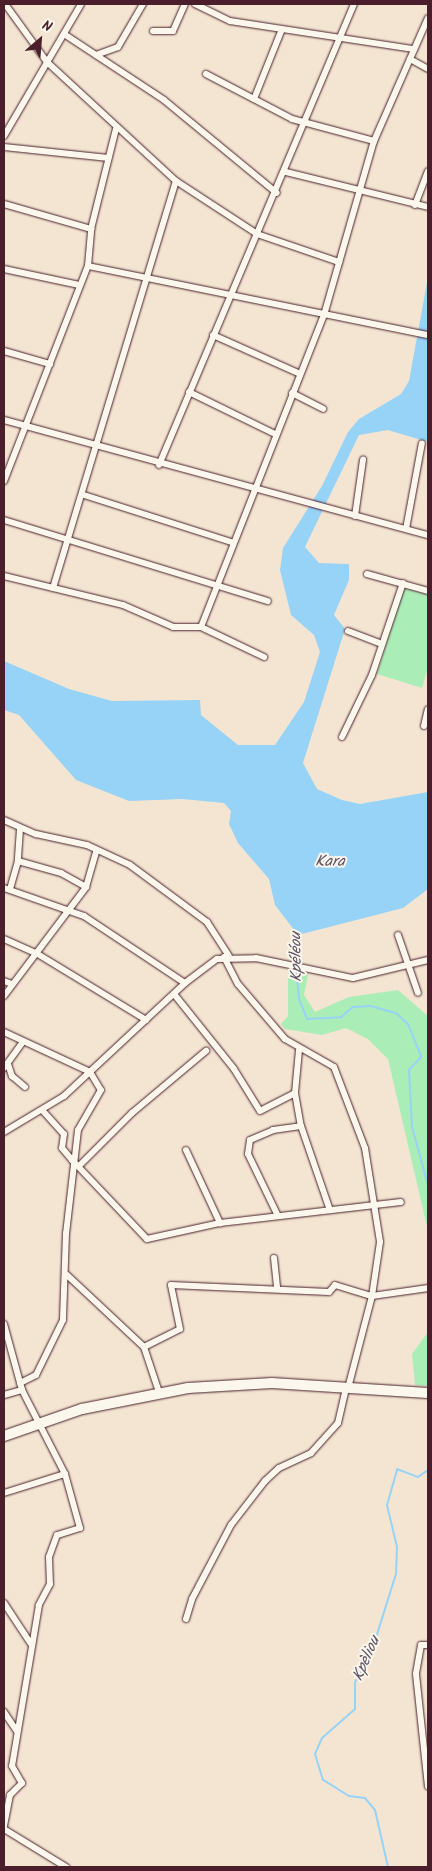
<!DOCTYPE html>
<meta charset="utf-8">
<style>
body{margin:0}
#map{position:relative;width:432px;height:1871px;overflow:hidden;background:#f4e5d2;font-family:Kalam,sans-serif}
div>[style]{position:absolute}
[style*='--x']{left:calc(var(--x)*1px);top:calc(var(--y)*1px);width:calc(var(--w)*1px);rotate:calc(var(--a)*1deg)}
.green>*{inset:0;background:#abedb7}
.water>*{inset:0;background:#96d3f7}
.stream>*{height:2px;margin:-1px;padding:0 1px;transform-origin:1px;border-radius:1px;background:#96d3f7}
.roads{filter:drop-shadow(0 0 1px #4a1f2b) drop-shadow(0 0 1px #4a1f2b)}
.street>*{height:6px;margin:-3px;padding:0 3px;transform-origin:3px;border-radius:3px;background:#fbf7ec}
.primary>*{height:10px;margin:-5px;padding:0 5px;transform-origin:5px;border-radius:5px;background:#fbf7ec}
span{translate:-50% -50%;white-space:nowrap;text-align:center;line-height:1.15;-webkit-text-stroke:4px #fbf7ec;paint-order:stroke}
.water-label{font-size:16px;color:#615568;font-style:italic}
.frame{position:absolute;inset:0;border:5px solid #4a1f2b;pointer-events:none}
.north{position:absolute;left:15px;top:15px;width:50px;height:50px;-webkit-text-stroke:4px #fbf7ec;paint-order:stroke;rotate:27deg;font-size:14px;font-weight:700;line-height:20px;text-align:center;color:#4a1f2b}
.north::after{content:'';display:block;margin:auto;width:18px;height:22px;background:#4a1f2b;clip-path:polygon(50% 0,100% 100%,50% 72%,0 100%)}
</style>
<div id="map">
<div class="green">
<div style="clip-path:polygon(404px 588px,428px 595px,428px 667px,422px 688px,377px 674px)"></div>
<div style="clip-path:polygon(288px 972px,308px 975px,304px 995px,315px 1012px,349px 997px,398px 990px,428px 1016px,428px 1231px,388px 1059px,368px 1039px,346px 1028px,322px 1035px,285px 1029px,281px 1024px,288px 1016px)"></div>
<div style="clip-path:polygon(428px 1332px,428px 1386px,415px 1385px,412px 1354px)"></div>
</div>
<div class="water">
<div style="clip-path:polygon(428px 277px,428px 442px,388px 430px,359px 435px,305px 547px,319px 563px,349px 564px,349px 580px,334px 615px,345px 629px,303px 763px,317px 789px,342px 800px,360px 804px,428px 792px,428px 889px,403px 908px,298px 935px,275px 905px,269px 879px,238px 843px,229px 824px,231px 811px,224px 803px,182px 799px,129px 801px,76px 780px,19px 715px,4px 710px,4px 661px,69px 689px,112px 701px,200px 700px,201px 715px,238px 745px,275px 745px,304px 702px,320px 652px,314px 635px,291px 615px,280px 570px,283px 548px,322px 486px,348px 432px,359px 419px,401px 394px,409px 381px)"></div>
</div>
<div class="stream">
<div style="--x:297;--y:964;--w:32;--a:-88"></div>
<div style="--x:296;--y:969;--w:30;--a:84"></div>
<div style="--x:299;--y:999;--w:22;--a:68"></div>
<div style="--x:307;--y:1019;--w:34;--a:-3"></div>
<div style="--x:341;--y:1017;--w:16;--a:-40"></div>
<div style="--x:353;--y:1007;--w:18;--a:-3"></div>
<div style="--x:371;--y:1006;--w:26;--a:16"></div>
<div style="--x:396;--y:1013;--w:16;--a:43"></div>
<div style="--x:408;--y:1024;--w:35;--a:68"></div>
<div style="--x:421;--y:1057;--w:18;--a:133"></div>
<div style="--x:409;--y:1070;--w:57;--a:87"></div>
<div style="--x:412;--y:1127;--w:60;--a:74.6"></div>
<div style="--x:388;--y:1867;--w:58;--a:-102.8"></div>
<div style="--x:375;--y:1810;--w:16;--a:-130"></div>
<div style="--x:365;--y:1798;--w:16;--a:-173"></div>
<div style="--x:349;--y:1796;--w:31;--a:-148"></div>
<div style="--x:323;--y:1780;--w:27;--a:-107"></div>
<div style="--x:315;--y:1754;--w:17;--a:-66"></div>
<div style="--x:322;--y:1738;--w:44;--a:-41.3"></div>
<div style="--x:355;--y:1709;--w:27;--a:-90"></div>
<div style="--x:355;--y:1682;--w:26;--a:-58"></div>
<div style="--x:369;--y:1660;--w:90;--a:-72.6"></div>
<div style="--x:396;--y:1574;--w:27;--a:-88"></div>
<div style="--x:397;--y:1547;--w:43;--a:-103.4"></div>
<div style="--x:387;--y:1505;--w:37;--a:-74"></div>
<div style="--x:397;--y:1469;--w:22;--a:21"></div>
<div style="--x:418;--y:1477;--w:12;--a:-35"></div>
</div>
<div class="roads">
<div class="street">
<div style="--x:5;--y:4;--w:72;--a:54.1"></div>
<div style="--x:47;--y:62;--w:176;--a:42.7"></div>
<div style="--x:176;--y:181;--w:97;--a:33.2"></div>
<div style="--x:257;--y:234;--w:87;--a:18.9"></div>
<div style="--x:195;--y:4;--w:39;--a:26"></div>
<div style="--x:230;--y:21;--w:186;--a:8.7"></div>
<div style="--x:153;--y:31;--w:20;--a:0"></div>
<div style="--x:173;--y:31;--w:30;--a:-66"></div>
<div style="--x:64;--y:34;--w:120;--a:33.4"></div>
<div style="--x:164;--y:100;--w:146;--a:39.5"></div>
<div style="--x:96;--y:55;--w:23;--a:-20"></div>
<div style="--x:118;--y:47;--w:50;--a:-59.8"></div>
<div style="--x:410;--y:59;--w:21;--a:29"></div>
<div style="--x:206;--y:74;--w:97;--a:27.6"></div>
<div style="--x:292;--y:119;--w:85;--a:15"></div>
<div style="--x:254;--y:99;--w:75;--a:-68.2"></div>
<div style="--x:4;--y:136;--w:153;--a:-59.7"></div>
<div style="--x:4;--y:147;--w:105;--a:6"></div>
<div style="--x:286;--y:172;--w:146;--a:13.8"></div>
<div style="--x:4;--y:204;--w:91;--a:16"></div>
<div style="--x:415;--y:205;--w:36;--a:-69"></div>
<div style="--x:88;--y:266;--w:37;--a:-85"></div>
<div style="--x:91;--y:229;--w:103;--a:-76"></div>
<div style="--x:4;--y:269;--w:77;--a:12"></div>
<div style="--x:213;--y:335;--w:95;--a:24.1"></div>
<div style="--x:4;--y:351;--w:48;--a:15.8"></div>
<div style="--x:189;--y:392;--w:96;--a:26"></div>
<div style="--x:292;--y:393;--w:35;--a:27"></div>
<div style="--x:4;--y:420;--w:439;--a:15.2"></div>
<div style="--x:159;--y:465;--w:501;--a:-67.07"></div>
<div style="--x:4;--y:481;--w:231;--a:-68.7"></div>
<div style="--x:88;--y:266;--w:347;--a:11.5"></div>
<div style="--x:84;--y:495;--w:157;--a:17.7"></div>
<div style="--x:355;--y:516;--w:57;--a:-81.9"></div>
<div style="--x:4;--y:520;--w:276;--a:17.1"></div>
<div style="--x:406;--y:529;--w:87;--a:-79.5"></div>
<div style="--x:367;--y:574;--w:63;--a:15.6"></div>
<div style="--x:4;--y:576;--w:122;--a:13.7"></div>
<div style="--x:123;--y:605;--w:55;--a:23.7"></div>
<div style="--x:173;--y:627;--w:28;--a:0"></div>
<div style="--x:201;--y:627;--w:70;--a:25.5"></div>
<div style="--x:53;--y:588;--w:425;--a:-73.2"></div>
<div style="--x:201;--y:627;--w:335;--a:-68.5"></div>
<div style="--x:324;--y:315;--w:181;--a:-74"></div>
<div style="--x:374;--y:141;--w:134;--a:-66.3"></div>
<div style="--x:348;--y:631;--w:36;--a:21"></div>
<div style="--x:424;--y:726;--w:17;--a:-77"></div>
<div style="--x:342;--y:737;--w:69;--a:-64.2"></div>
<div style="--x:372;--y:675;--w:97;--a:-71.4"></div>
<div style="--x:4;--y:820;--w:35;--a:24"></div>
<div style="--x:36;--y:834;--w:52;--a:12.2"></div>
<div style="--x:87;--y:845;--w:47;--a:24.9"></div>
<div style="--x:130;--y:865;--w:96;--a:36.5"></div>
<div style="--x:207;--y:922;--w:40;--a:57.1"></div>
<div style="--x:20;--y:829;--w:32;--a:94"></div>
<div style="--x:18;--y:861;--w:45;--a:15.6"></div>
<div style="--x:61;--y:873;--w:29;--a:29"></div>
<div style="--x:4;--y:888;--w:85;--a:19.3"></div>
<div style="--x:84;--y:916;--w:121;--a:33.6"></div>
<div style="--x:10;--y:889;--w:29;--a:-74"></div>
<div style="--x:398;--y:935;--w:61;--a:71"></div>
<div style="--x:4;--y:939;--w:35;--a:24"></div>
<div style="--x:36;--y:953;--w:129;--a:31.3"></div>
<div style="--x:224;--y:957;--w:30;--a:63"></div>
<div style="--x:238;--y:984;--w:72;--a:49.5"></div>
<div style="--x:285;--y:1039;--w:56;--a:29.7"></div>
<div style="--x:334;--y:1067;--w:87;--a:69.1"></div>
<div style="--x:365;--y:1148;--w:95;--a:80.9"></div>
<div style="--x:380;--y:1242;--w:55;--a:98.4"></div>
<div style="--x:372;--y:1296;--w:95;--a:104.6"></div>
<div style="--x:4;--y:981;--w:9;--a:21"></div>
<div style="--x:174;--y:994;--w:96;--a:51.3"></div>
<div style="--x:234;--y:1069;--w:49;--a:58.2"></div>
<div style="--x:260;--y:1111;--w:39;--a:-27"></div>
<div style="--x:4;--y:996;--w:136;--a:-53"></div>
<div style="--x:86;--y:887;--w:36;--a:-74"></div>
<div style="--x:4;--y:1032;--w:95;--a:24.9"></div>
<div style="--x:90;--y:1072;--w:21;--a:59"></div>
<div style="--x:101;--y:1090;--w:46;--a:119.9"></div>
<div style="--x:78;--y:1130;--w:104;--a:96.6"></div>
<div style="--x:66;--y:1233;--w:87;--a:92"></div>
<div style="--x:63;--y:1320;--w:61;--a:116.1"></div>
<div style="--x:36;--y:1375;--w:18;--a:153"></div>
<div style="--x:299;--y:1050;--w:43;--a:95.3"></div>
<div style="--x:295;--y:1093;--w:34;--a:80"></div>
<div style="--x:301;--y:1126;--w:89;--a:71"></div>
<div style="--x:8;--y:1064;--w:13;--a:72"></div>
<div style="--x:12;--y:1076;--w:17;--a:40"></div>
<div style="--x:4;--y:1068;--w:32;--a:-54"></div>
<div style="--x:43;--y:1111;--w:31;--a:48"></div>
<div style="--x:64;--y:1134;--w:14;--a:98"></div>
<div style="--x:62;--y:1148;--w:16;--a:50"></div>
<div style="--x:72;--y:1160;--w:109;--a:46.5"></div>
<div style="--x:147;--y:1239;--w:75;--a:-12.4"></div>
<div style="--x:220;--y:1223;--w:182;--a:-6.6"></div>
<div style="--x:4;--y:1132;--w:70;--a:-31"></div>
<div style="--x:64;--y:1096;--w:166;--a:-43"></div>
<div style="--x:185;--y:983;--w:40;--a:-37"></div>
<div style="--x:217;--y:959;--w:39;--a:-1"></div>
<div style="--x:256;--y:958;--w:99;--a:11.7"></div>
<div style="--x:353;--y:978;--w:77;--a:-13.5"></div>
<div style="--x:186;--y:1150;--w:81;--a:65"></div>
<div style="--x:80;--y:1165;--w:74;--a:-45"></div>
<div style="--x:132;--y:1113;--w:97;--a:-40"></div>
<div style="--x:278;--y:1216;--w:69;--a:-115.8"></div>
<div style="--x:248;--y:1154;--w:14;--a:-82"></div>
<div style="--x:250;--y:1140;--w:25;--a:-23"></div>
<div style="--x:273;--y:1130;--w:28;--a:-8"></div>
<div style="--x:274;--y:1258;--w:29;--a:84"></div>
<div style="--x:67;--y:1275;--w:105;--a:43.1"></div>
<div style="--x:144;--y:1347;--w:47;--a:71.6"></div>
<div style="--x:4;--y:1324;--w:68;--a:74.7"></div>
<div style="--x:22;--y:1390;--w:94;--a:62.9"></div>
<div style="--x:65;--y:1474;--w:56;--a:74.5"></div>
<div style="--x:80;--y:1528;--w:24;--a:163"></div>
<div style="--x:57;--y:1535;--w:23;--a:110"></div>
<div style="--x:49;--y:1557;--w:27;--a:88"></div>
<div style="--x:50;--y:1584;--w:24;--a:118"></div>
<div style="--x:39;--y:1605;--w:163;--a:99.5"></div>
<div style="--x:12;--y:1766;--w:20;--a:60"></div>
<div style="--x:22;--y:1783;--w:17;--a:135"></div>
<div style="--x:10;--y:1795;--w:32;--a:101"></div>
<div style="--x:144;--y:1347;--w:40;--a:-26.6"></div>
<div style="--x:180;--y:1329;--w:45;--a:-101.6"></div>
<div style="--x:171;--y:1285;--w:158;--a:2.5"></div>
<div style="--x:329;--y:1292;--w:9;--a:-49"></div>
<div style="--x:335;--y:1285;--w:39;--a:17"></div>
<div style="--x:372;--y:1296;--w:57;--a:-8.1"></div>
<div style="--x:4;--y:1395;--w:19;--a:-16"></div>
<div style="--x:4;--y:1493;--w:64;--a:-17.3"></div>
<div style="--x:4;--y:1603;--w:49;--a:56.6"></div>
<div style="--x:186;--y:1619;--w:21;--a:-73"></div>
<div style="--x:192;--y:1599;--w:84;--a:-62.2"></div>
<div style="--x:231;--y:1525;--w:56;--a:-52.3"></div>
<div style="--x:265;--y:1481;--w:19;--a:-43"></div>
<div style="--x:279;--y:1468;--w:35;--a:-25"></div>
<div style="--x:311;--y:1453;--w:40;--a:-48"></div>
<div style="--x:338;--y:1423;--w:36;--a:-77"></div>
<div style="--x:428;--y:1645;--w:7;--a:180"></div>
<div style="--x:421;--y:1645;--w:29;--a:100"></div>
<div style="--x:416;--y:1674;--w:113;--a:83.9"></div>
<div style="--x:4;--y:1712;--w:23;--a:56"></div>
<div style="--x:4;--y:1829;--w:73;--a:31.5"></div>
</div>
<div class="primary">
<div style="--x:4;--y:1436;--w:83;--a:-19.1"></div>
<div style="--x:82;--y:1409;--w:108;--a:-11.2"></div>
<div style="--x:188;--y:1388;--w:84;--a:-3.4"></div>
<div style="--x:272;--y:1383;--w:156;--a:3.7"></div>
</div>
</div>
<div class="water-label">
<span style="left:330px;top:862px">Kara</span>
<span style="left:297px;top:957px;rotate:-91deg">Kpéléou</span>
<span style="left:367px;top:1659px;rotate:-67deg">Kpèliou</span>
</div>
<div class="frame"></div>
<div class="north">N</div>
</div>
